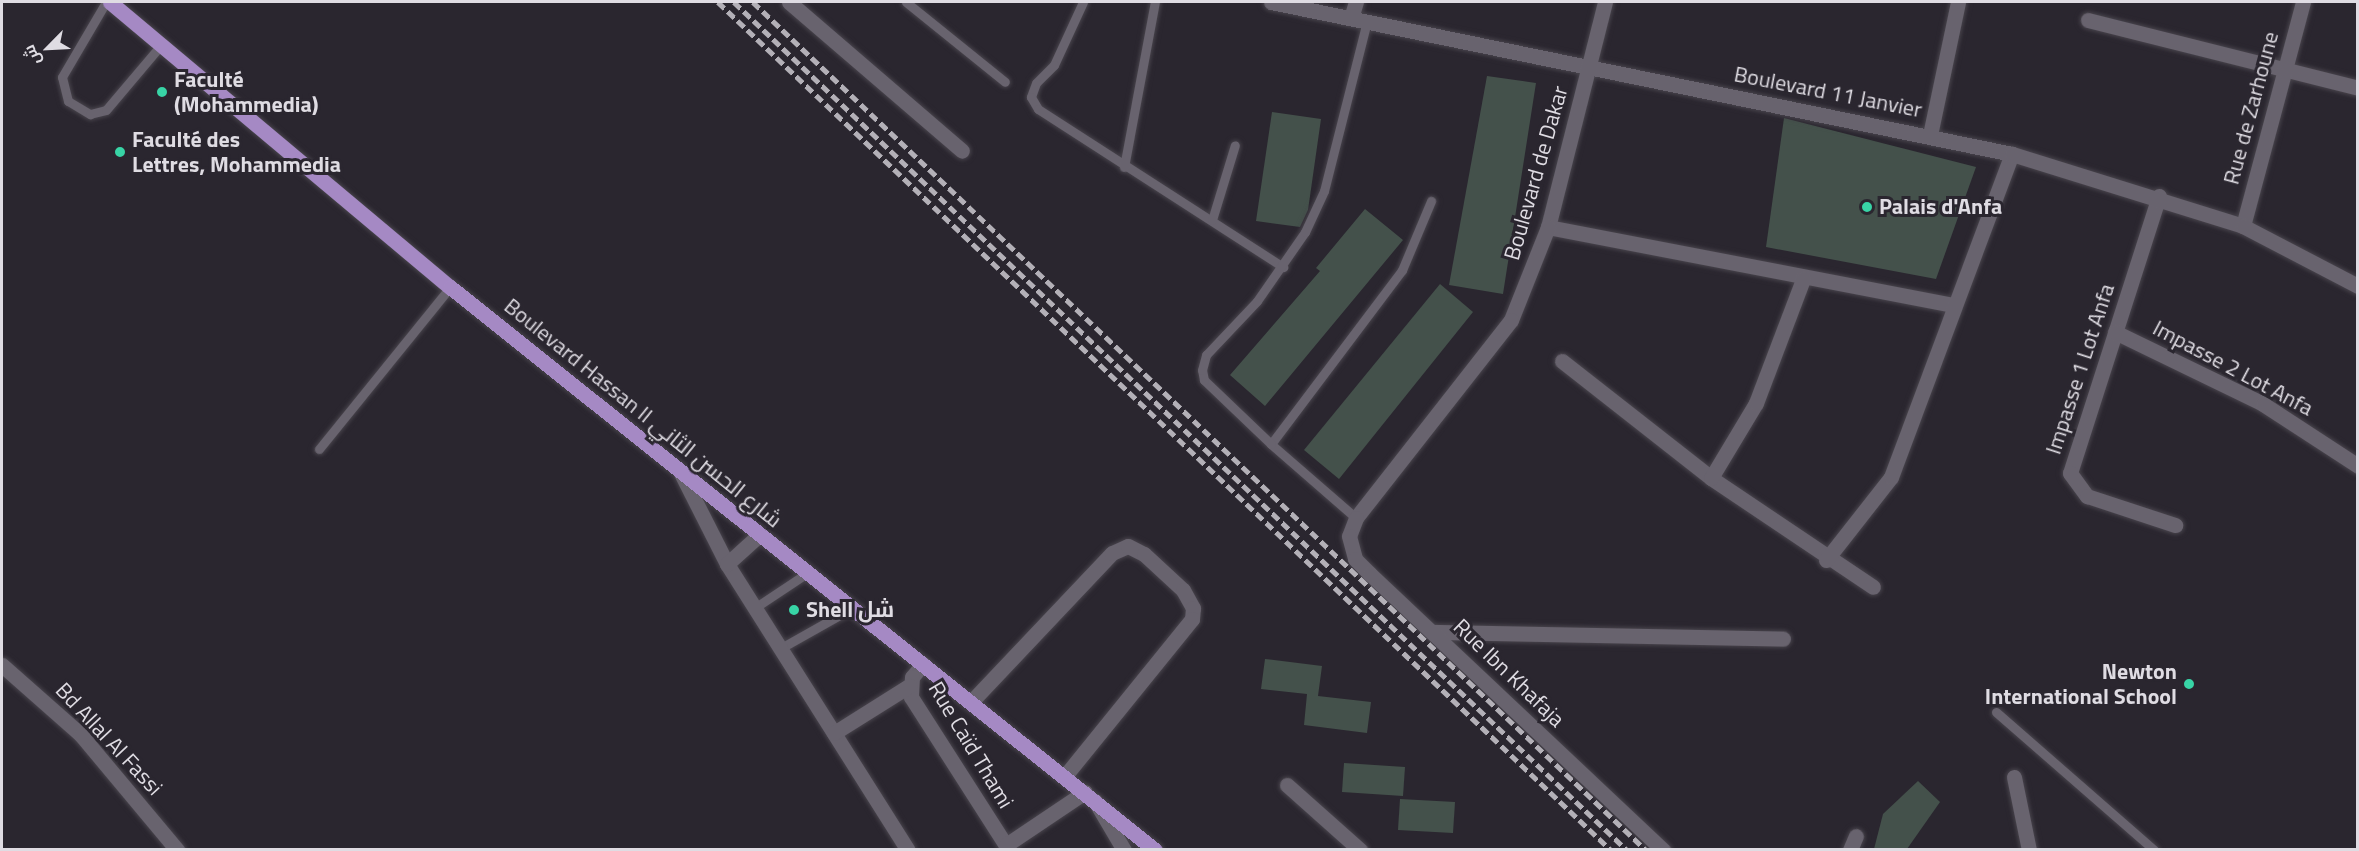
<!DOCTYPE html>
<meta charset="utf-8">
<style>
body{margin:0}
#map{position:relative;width:2359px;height:851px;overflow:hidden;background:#2a262f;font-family:"Titillium Web",Cairo,sans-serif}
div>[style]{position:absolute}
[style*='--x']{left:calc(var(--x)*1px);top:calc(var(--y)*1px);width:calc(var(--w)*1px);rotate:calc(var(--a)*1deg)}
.building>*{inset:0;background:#44514b}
.roads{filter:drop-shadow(0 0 2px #48444c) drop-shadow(0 0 2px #48444c)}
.service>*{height:9px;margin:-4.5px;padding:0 4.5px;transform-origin:4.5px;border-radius:4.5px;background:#68636e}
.minor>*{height:15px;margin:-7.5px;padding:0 7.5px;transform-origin:7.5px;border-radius:7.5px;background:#68636e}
.tertiary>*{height:15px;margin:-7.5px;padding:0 7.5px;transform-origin:7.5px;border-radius:7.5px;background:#68636e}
.primary>*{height:15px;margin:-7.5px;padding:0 7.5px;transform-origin:7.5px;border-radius:7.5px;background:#a589c4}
.rail>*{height:4.5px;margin-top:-2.25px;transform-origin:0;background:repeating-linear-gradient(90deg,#b3b0b7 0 9px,transparent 0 13.5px)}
.dots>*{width:16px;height:16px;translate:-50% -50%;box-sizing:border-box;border:3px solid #2a262f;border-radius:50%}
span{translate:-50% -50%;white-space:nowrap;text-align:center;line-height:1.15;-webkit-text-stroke:6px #2a262f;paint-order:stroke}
.poi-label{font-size:22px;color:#dfdce3;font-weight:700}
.left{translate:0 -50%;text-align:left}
.right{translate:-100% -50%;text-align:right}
.street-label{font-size:22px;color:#dfdce3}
.frame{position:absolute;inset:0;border:3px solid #dfdce3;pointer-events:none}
.north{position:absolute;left:18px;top:18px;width:60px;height:60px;-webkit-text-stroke:4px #2a262f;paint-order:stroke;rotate:246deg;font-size:16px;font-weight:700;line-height:24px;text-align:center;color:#dfdce3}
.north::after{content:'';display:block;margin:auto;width:21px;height:27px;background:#dfdce3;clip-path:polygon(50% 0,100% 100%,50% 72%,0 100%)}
</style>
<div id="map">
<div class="building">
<div style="clip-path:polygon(1487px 76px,1536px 83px,1503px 294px,1449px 285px)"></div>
<div style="clip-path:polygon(1272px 112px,1321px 119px,1308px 210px,1300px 227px,1256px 221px)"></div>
<div style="clip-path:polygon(1784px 118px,1976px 167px,1936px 279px,1766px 247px)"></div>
<div style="clip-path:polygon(1365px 209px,1403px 240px,1265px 406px,1230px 375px,1320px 271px,1316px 268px)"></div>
<div style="clip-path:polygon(1440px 284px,1473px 312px,1339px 479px,1304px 450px)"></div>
<div style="clip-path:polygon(1265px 659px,1322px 666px,1318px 696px,1371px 702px,1367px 733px,1304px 725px,1307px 694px,1261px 689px)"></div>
<div style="clip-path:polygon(1344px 763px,1405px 767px,1403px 796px,1342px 792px)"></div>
<div style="clip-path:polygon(1918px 781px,1940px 802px,1907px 849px,1874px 849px,1883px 814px)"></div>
<div style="clip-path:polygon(1400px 799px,1455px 802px,1453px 833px,1398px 830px)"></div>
</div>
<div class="roads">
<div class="service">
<div style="--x:106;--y:2;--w:87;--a:120.4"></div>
<div style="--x:62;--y:77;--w:25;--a:76"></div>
<div style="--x:68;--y:101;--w:26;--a:31"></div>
<div style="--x:90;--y:114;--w:16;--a:-14"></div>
<div style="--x:106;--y:110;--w:85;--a:-49.8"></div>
<div style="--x:906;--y:2;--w:127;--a:38.9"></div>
<div style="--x:1083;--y:2;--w:69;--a:114.7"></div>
<div style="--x:1054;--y:65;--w:25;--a:135"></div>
<div style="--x:1036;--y:83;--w:15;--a:110"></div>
<div style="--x:1031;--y:97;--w:14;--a:60"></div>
<div style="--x:1038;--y:109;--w:292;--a:32.8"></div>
<div style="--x:1124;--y:167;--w:168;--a:-79.4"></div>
<div style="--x:1212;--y:220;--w:78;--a:-73"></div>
<div style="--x:1271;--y:444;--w:218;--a:-53"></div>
<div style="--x:1402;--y:270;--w:75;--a:-67.2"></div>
<div style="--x:319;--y:449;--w:208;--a:-51"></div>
<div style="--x:1356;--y:518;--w:113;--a:-139"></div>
<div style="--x:1271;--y:444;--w:93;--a:-136.3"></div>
<div style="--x:1204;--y:380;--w:10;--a:-101"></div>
<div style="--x:1202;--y:370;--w:16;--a:-75"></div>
<div style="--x:1206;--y:355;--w:74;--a:-46.6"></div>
<div style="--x:1257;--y:301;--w:84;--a:-55.2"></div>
<div style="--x:1305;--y:232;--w:45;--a:-65.1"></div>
<div style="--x:1324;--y:191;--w:175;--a:-75.8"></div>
<div style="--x:756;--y:607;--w:61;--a:-33.7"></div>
<div style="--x:781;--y:648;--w:81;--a:-29.4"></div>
<div style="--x:1996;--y:712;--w:210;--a:41.1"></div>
</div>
<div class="minor">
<div style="--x:789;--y:2;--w:228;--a:40.7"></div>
<div style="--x:1351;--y:18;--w:17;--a:-73"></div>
<div style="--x:2088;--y:20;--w:278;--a:14.1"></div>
<div style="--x:1930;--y:135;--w:136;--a:-78.1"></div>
<div style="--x:2159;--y:196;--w:291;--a:107.8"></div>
<div style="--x:2070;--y:473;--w:29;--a:54"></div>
<div style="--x:2087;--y:496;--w:93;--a:18.2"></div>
<div style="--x:2243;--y:226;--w:232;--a:-75"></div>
<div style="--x:1548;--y:227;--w:411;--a:10.9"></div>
<div style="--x:2115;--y:332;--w:165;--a:25.9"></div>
<div style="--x:2263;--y:404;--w:113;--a:33.1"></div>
<div style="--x:1562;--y:361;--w:189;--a:38.1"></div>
<div style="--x:1711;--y:478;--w:195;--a:33.9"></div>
<div style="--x:681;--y:473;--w:102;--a:63.2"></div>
<div style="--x:727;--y:564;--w:338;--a:57.7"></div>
<div style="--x:1711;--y:478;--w:87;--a:-59"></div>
<div style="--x:1756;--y:403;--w:133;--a:-69.2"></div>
<div style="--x:1826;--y:560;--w:105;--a:-51.9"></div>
<div style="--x:1891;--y:477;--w:345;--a:-69.5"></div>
<div style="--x:727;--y:564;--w:43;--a:-42.2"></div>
<div style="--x:1434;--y:632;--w:349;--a:1.1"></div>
<div style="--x:923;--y:664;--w:17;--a:130"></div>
<div style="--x:912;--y:677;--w:20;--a:93"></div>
<div style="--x:911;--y:697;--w:182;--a:57.4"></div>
<div style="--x:971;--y:702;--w:205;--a:-46.6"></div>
<div style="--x:1112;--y:553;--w:17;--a:-24"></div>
<div style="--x:1128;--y:546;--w:18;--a:27"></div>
<div style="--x:1144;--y:554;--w:53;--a:42.7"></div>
<div style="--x:1183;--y:590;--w:21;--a:61"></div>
<div style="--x:1193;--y:608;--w:11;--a:95"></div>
<div style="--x:1192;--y:619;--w:202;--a:129"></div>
<div style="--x:834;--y:733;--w:89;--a:-32.1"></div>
<div style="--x:2014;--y:777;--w:75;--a:78.4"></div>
<div style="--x:1287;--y:785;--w:98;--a:41.7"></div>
<div style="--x:1095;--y:801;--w:57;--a:59.4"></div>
<div style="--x:1006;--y:845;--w:95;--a:-33.9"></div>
<div style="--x:1850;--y:850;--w:15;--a:-67"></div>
</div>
<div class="tertiary">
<div style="--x:1271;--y:2;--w:756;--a:11.59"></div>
<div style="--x:2012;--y:154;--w:242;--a:17.3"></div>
<div style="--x:2243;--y:226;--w:130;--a:27.6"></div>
<div style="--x:1605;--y:2;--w:232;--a:104.2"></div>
<div style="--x:1548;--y:227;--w:100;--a:111.7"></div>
<div style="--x:1511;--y:320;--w:251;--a:128.1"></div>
<div style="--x:1356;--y:518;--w:19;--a:111"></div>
<div style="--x:1349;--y:536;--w:24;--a:75"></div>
<div style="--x:1355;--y:559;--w:21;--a:45"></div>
<div style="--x:1370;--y:574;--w:403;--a:43.3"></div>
<div style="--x:2;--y:665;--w:106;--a:41.5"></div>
<div style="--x:81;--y:735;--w:150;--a:50.1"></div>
</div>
<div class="primary">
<div style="--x:110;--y:2;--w:444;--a:40"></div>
<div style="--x:450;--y:287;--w:902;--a:38.61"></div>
</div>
</div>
<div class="rail">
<div style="--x:718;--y:2;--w:1231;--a:43.52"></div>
<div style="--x:734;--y:2;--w:1231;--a:43.52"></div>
<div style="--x:753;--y:2;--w:1231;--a:43.52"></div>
</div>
<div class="dots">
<div style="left:162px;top:92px;background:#38d4a6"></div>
<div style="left:120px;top:152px;background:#38d4a6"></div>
<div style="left:1867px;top:207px;background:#38d4a6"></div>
<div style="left:794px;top:610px;background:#38d4a6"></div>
<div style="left:2189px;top:684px;background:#38d4a6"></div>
</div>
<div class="poi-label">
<span class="left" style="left:174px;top:92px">Faculté<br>(Mohammedia)</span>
<span class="left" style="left:132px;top:152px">Faculté des<br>Lettres, Mohammedia</span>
<span class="left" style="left:1879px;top:207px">Palais d'Anfa</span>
<span class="left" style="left:806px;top:610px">Shell شل</span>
<span class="right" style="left:2177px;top:684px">Newton<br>International School</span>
</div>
<div class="street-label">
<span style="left:1828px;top:92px;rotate:11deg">Boulevard 11 Janvier</span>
<span style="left:2251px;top:108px;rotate:-75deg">Rue de Zarhoune</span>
<span style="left:1536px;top:173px;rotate:-74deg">Boulevard de Dakar</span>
<span style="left:2233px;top:368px;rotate:28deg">Impasse 2 Lot Anfa</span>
<span style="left:2080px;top:369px;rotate:-72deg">Impasse 1 Lot Anfa</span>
<span style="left:643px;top:413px;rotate:39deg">Boulevard Hassan II شارع الحسن الثاني</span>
<span style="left:1509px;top:673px;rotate:44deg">Rue Ibn Khafaja</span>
<span style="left:109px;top:739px;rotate:47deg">Bd Allal Al Fassi</span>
<span style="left:971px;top:745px;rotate:59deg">Rue Caïd Thami</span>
</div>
<div class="frame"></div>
<div class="north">ش</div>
</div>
